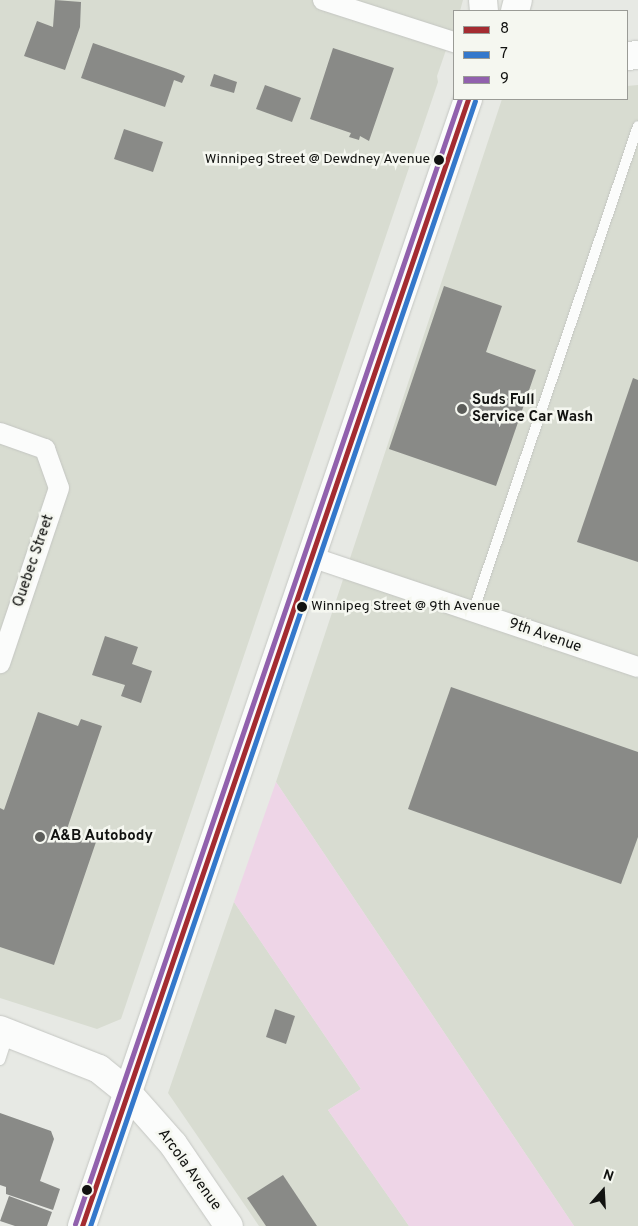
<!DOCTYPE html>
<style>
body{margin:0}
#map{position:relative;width:638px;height:1226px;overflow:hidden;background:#e7e9e4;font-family:Overpass,sans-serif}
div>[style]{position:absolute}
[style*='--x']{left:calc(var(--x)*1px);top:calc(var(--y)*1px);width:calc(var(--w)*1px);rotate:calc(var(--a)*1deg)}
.built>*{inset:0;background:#d8dcd1}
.green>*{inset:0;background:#eed5e7}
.building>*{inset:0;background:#898a87}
.roads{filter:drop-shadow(0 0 1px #c4c6c2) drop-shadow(0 0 1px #c4c6c2)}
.lane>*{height:10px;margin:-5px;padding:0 5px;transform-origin:5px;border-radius:5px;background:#fbfcfb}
.street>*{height:20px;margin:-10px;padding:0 10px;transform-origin:10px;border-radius:10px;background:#fbfcfb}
.secondary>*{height:28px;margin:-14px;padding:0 14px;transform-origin:14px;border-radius:14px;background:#fbfcfb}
.bus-1>*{height:5px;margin:-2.5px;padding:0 2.5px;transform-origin:2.5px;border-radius:2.5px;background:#a42c31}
.bus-2>*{height:5px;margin:-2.5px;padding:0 2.5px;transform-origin:2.5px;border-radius:2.5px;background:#3478cb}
.bus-3>*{height:5px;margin:-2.5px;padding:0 2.5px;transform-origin:2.5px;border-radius:2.5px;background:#9161ad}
.dots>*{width:14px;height:14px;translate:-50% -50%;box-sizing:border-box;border:2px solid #f5f7f0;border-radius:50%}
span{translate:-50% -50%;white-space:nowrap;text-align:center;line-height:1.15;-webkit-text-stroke:5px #f5f7f0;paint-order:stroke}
.bus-label{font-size:14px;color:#111210}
.right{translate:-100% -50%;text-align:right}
.left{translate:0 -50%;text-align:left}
.poi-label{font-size:15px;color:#111210;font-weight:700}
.street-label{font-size:15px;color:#111210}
.legend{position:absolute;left:453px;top:10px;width:175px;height:90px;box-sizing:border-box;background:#f5f7f0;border:1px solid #9a9b96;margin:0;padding:6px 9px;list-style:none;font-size:15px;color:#111210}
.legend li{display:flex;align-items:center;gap:10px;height:25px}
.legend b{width:25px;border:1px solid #9a9b96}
.north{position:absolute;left:578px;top:1166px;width:50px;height:50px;-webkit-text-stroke:4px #f5f7f0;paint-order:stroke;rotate:19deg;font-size:14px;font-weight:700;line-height:20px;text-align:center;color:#111210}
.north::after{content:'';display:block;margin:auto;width:18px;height:22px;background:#111210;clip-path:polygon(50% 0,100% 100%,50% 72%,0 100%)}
</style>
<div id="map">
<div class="built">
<div style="clip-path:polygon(0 0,463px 0,460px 11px,454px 11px,454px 27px,437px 76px,438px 82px,121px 1019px,97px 1029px,0 998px)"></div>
<div style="clip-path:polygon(638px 85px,638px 1226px,574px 1226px,276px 782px,502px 99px,627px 99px,627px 86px)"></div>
<div style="clip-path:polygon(234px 902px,361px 1089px,328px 1110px,409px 1226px,259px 1226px,168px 1093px)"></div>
</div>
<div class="green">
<div style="clip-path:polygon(276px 782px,574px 1226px,409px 1226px,328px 1110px,361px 1089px,234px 902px)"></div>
</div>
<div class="building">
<div style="clip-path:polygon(55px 0,81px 2px,80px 27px,65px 70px,24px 56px,37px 21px,53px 27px)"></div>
<div style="clip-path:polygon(93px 43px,176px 72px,185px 76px,182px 83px,174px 80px,165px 107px,81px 78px)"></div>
<div style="clip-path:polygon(333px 48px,394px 68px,369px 141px,360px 136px,359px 140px,349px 137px,351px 133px,310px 119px)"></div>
<div style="clip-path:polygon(214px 74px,237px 82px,234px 93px,210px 86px)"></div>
<div style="clip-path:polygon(265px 85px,301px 98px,292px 122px,256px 109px)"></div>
<div style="clip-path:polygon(124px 129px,163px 142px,153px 172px,114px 159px)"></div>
<div style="clip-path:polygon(444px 286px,502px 306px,486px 352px,536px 370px,496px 486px,389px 449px)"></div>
<div style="clip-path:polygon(633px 378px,638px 380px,638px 562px,577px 542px)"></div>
<div style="clip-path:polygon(105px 636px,138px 647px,132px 664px,152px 671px,141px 703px,121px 696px,125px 685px,92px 675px)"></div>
<div style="clip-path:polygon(451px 687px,638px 752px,638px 837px,621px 884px,408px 809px)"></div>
<div style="clip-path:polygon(38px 712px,78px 726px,81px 719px,102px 726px,66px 832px,96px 842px,54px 965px,0 947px,0 808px,4px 810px)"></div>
<div style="clip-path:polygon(275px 1009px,295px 1016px,286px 1044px,266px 1037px)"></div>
<div style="clip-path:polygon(0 1113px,51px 1131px,54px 1139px,40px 1181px,60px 1189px,53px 1210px,6px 1194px,6px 1187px,0 1185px)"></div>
<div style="clip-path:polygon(283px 1175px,317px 1226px,266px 1226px,247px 1198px)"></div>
<div style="clip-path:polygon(9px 1196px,52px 1212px,47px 1226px,15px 1226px,0 1221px)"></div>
</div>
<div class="roads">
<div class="lane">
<div style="--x:473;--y:612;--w:513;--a:-71.25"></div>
<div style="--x:0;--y:1060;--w:26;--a:-72"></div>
</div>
<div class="street">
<div style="--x:323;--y:0;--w:138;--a:17.8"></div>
<div style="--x:0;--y:433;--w:48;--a:19.6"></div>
<div style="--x:45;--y:449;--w:41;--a:70.3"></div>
<div style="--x:59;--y:488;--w:185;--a:108.6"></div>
<div style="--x:311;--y:557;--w:345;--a:18.6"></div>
</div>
<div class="secondary">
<div style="--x:483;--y:0;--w:11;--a:85"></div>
<div style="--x:515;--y:11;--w:11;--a:-75"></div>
<div style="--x:627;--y:56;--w:11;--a:-5"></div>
<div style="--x:0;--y:1030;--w:106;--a:21.5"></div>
<div style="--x:99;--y:1069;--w:36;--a:39"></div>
<div style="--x:127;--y:1092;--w:69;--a:48.5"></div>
<div style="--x:173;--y:1144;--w:99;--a:55.7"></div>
<div style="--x:82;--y:1226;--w:1191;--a:-71.09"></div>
</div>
</div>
<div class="bus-1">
<div style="--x:82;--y:1226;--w:1191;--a:-71.09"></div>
</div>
<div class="bus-2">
<div style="--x:90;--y:1226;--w:1189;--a:-71.11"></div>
</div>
<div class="bus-3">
<div style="--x:75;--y:1224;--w:1189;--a:-71.11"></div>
</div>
<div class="dots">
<div style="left:439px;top:160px;background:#111210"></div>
<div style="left:462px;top:409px;background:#5c5d5a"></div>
<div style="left:302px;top:607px;background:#111210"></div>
<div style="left:40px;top:837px;background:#5c5d5a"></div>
<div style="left:87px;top:1190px;background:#111210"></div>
</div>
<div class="bus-label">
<span class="right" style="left:430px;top:160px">Winnipeg Street @ Dewdney Avenue</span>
<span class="left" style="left:311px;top:607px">Winnipeg Street @ 9th Avenue</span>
</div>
<div class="poi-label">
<span class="left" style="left:472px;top:409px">Suds Full<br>Service Car Wash</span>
<span class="left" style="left:50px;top:837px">A&amp;B Autobody</span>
</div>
<div class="street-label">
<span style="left:34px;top:561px;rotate:-71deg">Quebec Street</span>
<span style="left:545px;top:636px;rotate:19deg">9th Avenue</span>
<span style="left:189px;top:1170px;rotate:54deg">Arcola Avenue</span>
</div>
<ul class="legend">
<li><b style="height:6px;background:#a42c31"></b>8</li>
<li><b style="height:6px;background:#3478cb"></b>7</li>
<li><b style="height:6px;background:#9161ad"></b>9</li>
</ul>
<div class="north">N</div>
</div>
